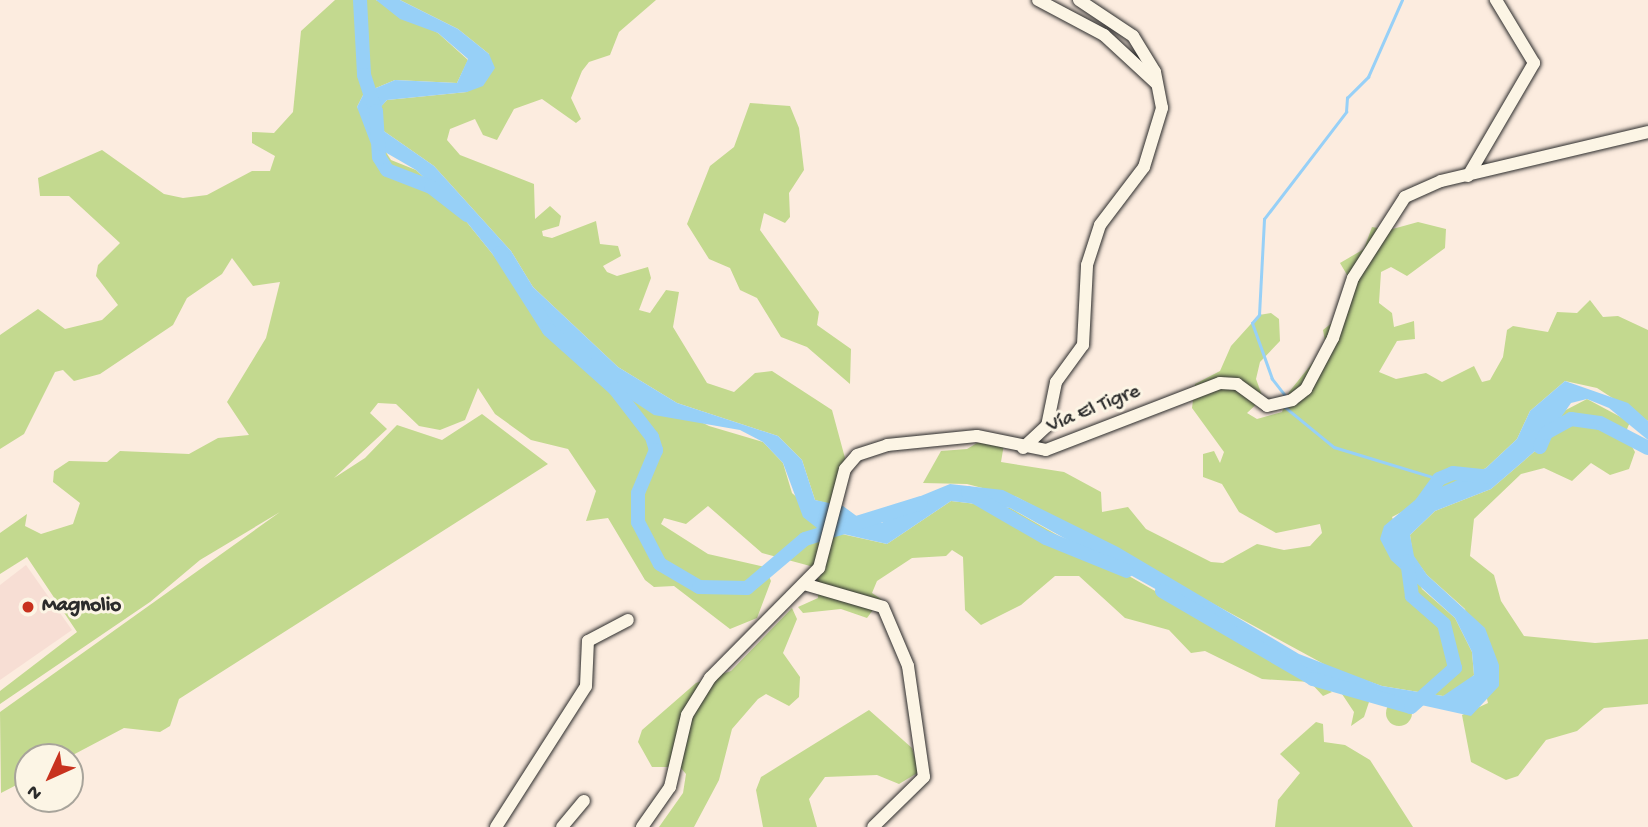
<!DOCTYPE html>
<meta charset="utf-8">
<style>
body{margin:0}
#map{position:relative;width:1648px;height:827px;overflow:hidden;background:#fcecdf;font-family:"Gochi Hand",sans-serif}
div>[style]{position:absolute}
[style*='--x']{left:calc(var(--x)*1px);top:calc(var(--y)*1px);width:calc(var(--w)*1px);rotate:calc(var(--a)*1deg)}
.built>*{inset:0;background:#f7ded4}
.green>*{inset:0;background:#c3d98f}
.round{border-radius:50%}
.water>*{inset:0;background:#97d0f7}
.stream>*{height:2.5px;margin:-1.25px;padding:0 1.25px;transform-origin:1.25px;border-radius:1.25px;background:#97d0f7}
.river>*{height:14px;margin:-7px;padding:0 7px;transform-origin:7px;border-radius:7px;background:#97d0f7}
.roads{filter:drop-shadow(0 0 2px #2b2b2b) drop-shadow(0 0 2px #2b2b2b)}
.minor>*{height:12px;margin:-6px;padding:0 6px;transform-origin:6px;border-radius:6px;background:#fcf5e5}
.dots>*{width:19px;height:19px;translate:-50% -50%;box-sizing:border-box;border:4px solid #fcf5e5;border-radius:50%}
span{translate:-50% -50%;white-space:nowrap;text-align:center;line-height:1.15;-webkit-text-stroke:6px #fcf5e5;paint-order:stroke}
.street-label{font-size:21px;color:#2b2b2b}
.poi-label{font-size:21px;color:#2b2b2b;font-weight:700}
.left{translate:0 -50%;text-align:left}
.north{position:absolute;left:14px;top:743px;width:70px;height:70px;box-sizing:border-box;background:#fcf5e5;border:2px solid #a8a49b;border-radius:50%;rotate:225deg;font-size:19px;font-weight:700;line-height:28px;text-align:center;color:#2b2b2b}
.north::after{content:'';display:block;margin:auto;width:24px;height:32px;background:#c8321e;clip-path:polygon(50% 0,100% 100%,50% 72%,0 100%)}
</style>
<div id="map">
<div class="built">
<div style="clip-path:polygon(26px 565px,72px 630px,0 680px,0 585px)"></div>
</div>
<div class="green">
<div style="clip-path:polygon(335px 0,376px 0,438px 33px,468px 60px,457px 83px,395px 80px,364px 93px,357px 107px,391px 160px,416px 170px,453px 205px,577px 359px,709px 426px,763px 442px,783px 463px,792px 493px,837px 533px,887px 544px,951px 501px,1010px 508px,1332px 692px,1323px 696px,1310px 682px,1262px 679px,1205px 651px,1191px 653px,1169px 630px,1125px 618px,1079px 576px,1055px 576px,1021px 605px,981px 625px,965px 610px,963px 557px,952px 550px,946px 556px,912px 558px,877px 581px,872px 593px,881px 599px,867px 618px,841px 609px,803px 613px,798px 607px,818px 598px,817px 580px,825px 570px,762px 553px,708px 506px,686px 524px,664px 518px,661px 524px,708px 554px,765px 567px,771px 581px,757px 618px,730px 629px,674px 586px,654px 587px,645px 580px,608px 518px,586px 521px,596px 491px,568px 449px,531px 440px,495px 414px,478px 388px,465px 420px,440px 430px,419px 426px,396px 404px,378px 403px,370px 413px,387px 429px,334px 478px,365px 458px,397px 425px,442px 440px,482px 414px,548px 464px,179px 699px,170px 726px,160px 732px,124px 728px,69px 757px,28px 757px,28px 779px,1px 793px,0 712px,280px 512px,200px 560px,150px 602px,0 704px,0 691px,77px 632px,27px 557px,0 574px,0 533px,27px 514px,25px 526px,41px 534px,73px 524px,80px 503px,53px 482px,54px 471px,69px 461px,107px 462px,120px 451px,189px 454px,218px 438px,249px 435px,227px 402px,266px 338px,280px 282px,253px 286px,232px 258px,222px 274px,187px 298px,173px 325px,100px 374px,74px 381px,63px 370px,55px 372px,24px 434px,0 449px,0 335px,38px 309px,65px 329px,102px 320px,118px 305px,96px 276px,98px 265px,120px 243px,69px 196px,40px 196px,38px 178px,102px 150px,164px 194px,183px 198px,207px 195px,252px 171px,270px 171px,275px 156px,252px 143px,252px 132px,274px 133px,293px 112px,301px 31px)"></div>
<div style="clip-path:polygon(400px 0,656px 0,619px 32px,610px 55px,589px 62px,582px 71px,571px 98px,581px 119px,576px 123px,542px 99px,514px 109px,497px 140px,483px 135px,475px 119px,450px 129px,447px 140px,460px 155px,534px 184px,535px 219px,550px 206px,561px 216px,559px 226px,542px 231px,543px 236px,552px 238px,596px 221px,600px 244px,618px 246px,621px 256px,603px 266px,607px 272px,617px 276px,648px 267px,651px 278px,639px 310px,650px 313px,666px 290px,679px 292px,673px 327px,707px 383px,734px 392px,755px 373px,772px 371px,832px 410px,845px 458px,833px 505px,815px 500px,802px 460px,778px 436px,677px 403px,618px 367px,533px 287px,511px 251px,434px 166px,378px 127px,372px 116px,387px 100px,467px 92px,489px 54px,458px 29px)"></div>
<div style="clip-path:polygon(750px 103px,790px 106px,799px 128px,804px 170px,789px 193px,790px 217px,785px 223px,764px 213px,760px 230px,819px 312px,817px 325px,851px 349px,850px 384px,807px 347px,781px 337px,757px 298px,740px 290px,730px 268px,709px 259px,687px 224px,710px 166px,734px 147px)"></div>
<div style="clip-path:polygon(1418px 222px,1446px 229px,1445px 248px,1407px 276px,1391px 267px,1381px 272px,1379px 303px,1392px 313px,1394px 327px,1414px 321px,1415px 339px,1397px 341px,1379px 372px,1396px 379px,1426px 373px,1442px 382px,1474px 366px,1482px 382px,1490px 380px,1503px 357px,1507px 330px,1513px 326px,1548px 332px,1557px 312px,1577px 313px,1590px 300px,1603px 317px,1618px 316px,1648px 330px,1648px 421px,1597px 388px,1565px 381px,1530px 411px,1517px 439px,1486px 468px,1392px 517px,1422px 589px,1455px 618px,1472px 652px,1474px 675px,1456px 692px,1443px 696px,1382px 686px,1333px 669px,1017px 497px,967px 484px,923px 483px,941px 451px,967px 449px,982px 440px,1004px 444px,1001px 462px,1064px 472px,1101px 492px,1102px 512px,1128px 507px,1146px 529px,1211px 562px,1223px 563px,1257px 544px,1284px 550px,1310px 546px,1322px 533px,1320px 524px,1276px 533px,1239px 512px,1222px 484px,1203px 477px,1203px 454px,1214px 451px,1220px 463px,1224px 452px,1192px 408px,1195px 384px,1220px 371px,1231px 346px,1259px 315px,1271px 313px,1279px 319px,1280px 341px,1260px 362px,1256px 379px,1263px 398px,1247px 413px,1257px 419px,1282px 412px,1289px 392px,1326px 346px,1323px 330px,1342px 315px,1353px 285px,1340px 263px,1364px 249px,1372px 227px,1389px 230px)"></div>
<div style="clip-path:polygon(1587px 399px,1630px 422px,1625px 434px,1635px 452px,1629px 469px,1610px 475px,1591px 463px,1572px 481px,1544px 468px,1521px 474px,1474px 519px,1470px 556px,1494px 575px,1501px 601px,1524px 636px,1595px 643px,1648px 639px,1648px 704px,1604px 708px,1577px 731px,1546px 740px,1518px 776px,1506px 780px,1471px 762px,1462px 715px,1488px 703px,1465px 609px,1427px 575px,1413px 556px,1410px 535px,1435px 511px,1491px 489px,1541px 446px,1562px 412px)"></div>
<div style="clip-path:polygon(792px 608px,797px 619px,783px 653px,800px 677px,799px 697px,789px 706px,766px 694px,758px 699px,732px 729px,719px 780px,694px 827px,659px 827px,683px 793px,686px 774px,680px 767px,652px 767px,638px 742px,642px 730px,696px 683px,731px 671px)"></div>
<div style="clip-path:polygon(1338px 688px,1349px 691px,1380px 698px,1369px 702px,1364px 717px,1351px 726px,1354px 712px)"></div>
<div class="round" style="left:1386px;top:700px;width:26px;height:26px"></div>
<div style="clip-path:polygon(869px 710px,912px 748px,919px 772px,899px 784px,877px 775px,825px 777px,809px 799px,817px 827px,763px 827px,756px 790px,761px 777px)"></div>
<div style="clip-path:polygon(1316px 722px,1323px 724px,1324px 742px,1345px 745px,1370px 760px,1413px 827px,1275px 827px,1278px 800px,1300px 773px,1280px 754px)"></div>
</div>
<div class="water">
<div style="clip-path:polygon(376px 0,400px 0,458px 29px,489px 54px,495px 68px,483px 86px,467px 92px,387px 100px,373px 116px,378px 127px,434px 166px,511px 251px,533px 287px,618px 367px,677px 403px,778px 436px,802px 460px,815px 500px,843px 506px,862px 520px,882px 523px,911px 500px,950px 484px,1003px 490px,1118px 547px,1299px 654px,1382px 686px,1443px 696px,1474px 675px,1472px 652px,1455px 618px,1391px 560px,1380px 539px,1384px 526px,1420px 496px,1486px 468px,1517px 439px,1530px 411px,1565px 381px,1628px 403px,1648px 421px,1648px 440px,1609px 408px,1587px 399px,1571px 403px,1541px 446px,1491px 489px,1435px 511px,1410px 535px,1414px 556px,1427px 575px,1485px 628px,1499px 665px,1499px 686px,1471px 716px,1326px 684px,1010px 508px,951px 501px,887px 544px,817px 528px,803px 517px,783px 463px,763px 442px,740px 430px,654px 415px,615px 389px,577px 359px,453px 205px,416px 170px,371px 144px,357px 107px,364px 93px,395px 80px,457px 83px,468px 59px,438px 33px,400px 19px)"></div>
</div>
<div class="stream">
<div style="--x:1286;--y:397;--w:23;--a:-128"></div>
<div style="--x:1272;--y:379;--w:59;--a:-109.7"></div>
<div style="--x:1252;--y:323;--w:11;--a:-49"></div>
<div style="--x:1259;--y:315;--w:96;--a:-87"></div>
<div style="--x:1264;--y:219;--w:135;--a:-52.5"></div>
<div style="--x:1346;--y:112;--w:14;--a:-86"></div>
<div style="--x:1347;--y:98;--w:30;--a:-45"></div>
<div style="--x:1368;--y:77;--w:84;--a:-66.2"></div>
<div style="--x:1285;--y:407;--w:63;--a:39.2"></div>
<div style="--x:1334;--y:447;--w:110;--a:16.9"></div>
</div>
<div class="river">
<div style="--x:360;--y:0;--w:75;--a:86.9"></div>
<div style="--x:364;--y:75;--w:38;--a:72"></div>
<div style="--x:376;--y:111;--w:46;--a:86.3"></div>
<div style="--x:379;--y:157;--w:15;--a:58"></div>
<div style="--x:387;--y:170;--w:47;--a:21.1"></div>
<div style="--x:431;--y:187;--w:46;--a:37.9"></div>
<div style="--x:500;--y:253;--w:91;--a:57.5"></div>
<div style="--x:549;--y:330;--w:89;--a:41.8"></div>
<div style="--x:615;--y:389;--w:61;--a:52.4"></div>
<div style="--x:652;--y:437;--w:14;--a:73"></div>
<div style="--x:656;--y:450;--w:47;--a:112.7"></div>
<div style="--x:638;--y:493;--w:29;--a:90"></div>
<div style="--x:638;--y:522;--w:47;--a:62.4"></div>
<div style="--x:660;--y:564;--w:45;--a:30.5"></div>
<div style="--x:699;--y:587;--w:48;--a:1.2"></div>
<div style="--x:747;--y:588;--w:76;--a:-40.2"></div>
<div style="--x:805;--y:539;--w:121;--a:-17.2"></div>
<div style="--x:1540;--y:447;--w:15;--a:-67"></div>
<div style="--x:1546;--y:433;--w:29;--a:-29"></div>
<div style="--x:1571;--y:419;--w:29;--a:8"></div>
<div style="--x:1600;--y:423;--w:54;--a:27.5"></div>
<div style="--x:968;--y:493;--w:90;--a:30"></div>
<div style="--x:1046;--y:538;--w:87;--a:22.2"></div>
<div style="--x:1421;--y:504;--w:31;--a:-54"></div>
<div style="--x:1439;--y:479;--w:15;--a:-23"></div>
<div style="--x:1453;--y:473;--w:38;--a:6"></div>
<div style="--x:1162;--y:591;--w:175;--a:30.2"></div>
<div style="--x:1313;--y:679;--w:102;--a:15.9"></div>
<div style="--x:1411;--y:707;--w:59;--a:-41.6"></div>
<div style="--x:1455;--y:668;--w:45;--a:-104"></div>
<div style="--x:1444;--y:624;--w:43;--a:-138.8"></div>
<div style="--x:1412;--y:596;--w:35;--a:-98"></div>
</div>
<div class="roads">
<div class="minor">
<div style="--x:1038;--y:0;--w:75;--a:27.9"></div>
<div style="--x:1104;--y:35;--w:72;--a:42.8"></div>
<div style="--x:1468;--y:176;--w:131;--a:-59.7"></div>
<div style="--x:1534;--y:63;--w:74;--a:-121.1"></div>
<div style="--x:1023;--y:448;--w:33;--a:-43"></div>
<div style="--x:1047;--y:426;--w:45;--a:-78.4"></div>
<div style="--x:1056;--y:382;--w:46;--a:-53.9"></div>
<div style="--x:1083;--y:345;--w:80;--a:-87.1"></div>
<div style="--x:1087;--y:265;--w:42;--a:-72"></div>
<div style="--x:1100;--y:225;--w:73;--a:-52.8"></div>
<div style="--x:1144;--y:167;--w:62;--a:-73"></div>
<div style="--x:1162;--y:108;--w:37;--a:-101"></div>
<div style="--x:1155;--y:72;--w:42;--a:-121.4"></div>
<div style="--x:1133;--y:36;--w:65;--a:-146.3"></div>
<div style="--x:804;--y:584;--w:82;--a:16.2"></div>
<div style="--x:883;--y:607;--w:64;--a:67"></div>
<div style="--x:908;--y:666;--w:112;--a:81.8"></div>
<div style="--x:924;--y:777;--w:71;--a:135.6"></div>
<div style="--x:496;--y:827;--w:167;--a:-57.4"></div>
<div style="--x:586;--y:686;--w:45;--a:-87.5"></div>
<div style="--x:588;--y:641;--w:45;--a:-27.7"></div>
<div style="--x:562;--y:827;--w:34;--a:-50"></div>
<div style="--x:642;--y:827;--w:49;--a:-55"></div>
<div style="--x:670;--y:787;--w:74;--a:-76.7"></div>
<div style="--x:687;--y:715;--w:44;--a:-58.1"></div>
<div style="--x:710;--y:678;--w:155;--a:-45.3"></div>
<div style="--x:819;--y:568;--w:102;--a:-75.3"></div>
<div style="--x:845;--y:469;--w:18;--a:-49"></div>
<div style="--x:857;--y:455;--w:32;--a:-18"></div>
<div style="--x:887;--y:445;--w:90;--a:-5.7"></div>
<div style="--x:977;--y:436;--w:70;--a:11.5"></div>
<div style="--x:1046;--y:450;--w:186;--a:-21.1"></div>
<div style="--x:1220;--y:383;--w:17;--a:3"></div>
<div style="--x:1237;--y:384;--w:37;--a:36"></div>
<div style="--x:1267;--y:406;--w:26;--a:-13"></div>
<div style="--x:1292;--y:400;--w:18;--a:-38"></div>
<div style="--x:1306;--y:389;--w:58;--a:-62.1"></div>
<div style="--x:1333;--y:338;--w:63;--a:-71.6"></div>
<div style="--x:1353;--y:278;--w:96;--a:-57.3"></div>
<div style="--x:1405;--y:197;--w:39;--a:-24"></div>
<div style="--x:1441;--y:181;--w:213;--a:-13.3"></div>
</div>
</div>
<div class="dots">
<div style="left:28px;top:607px;background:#c8321e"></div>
</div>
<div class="street-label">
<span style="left:1094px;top:410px;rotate:-22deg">Vía El Tigre</span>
</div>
<div class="poi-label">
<span class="left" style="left:42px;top:607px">Magnolio</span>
</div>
<div class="north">N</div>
</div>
